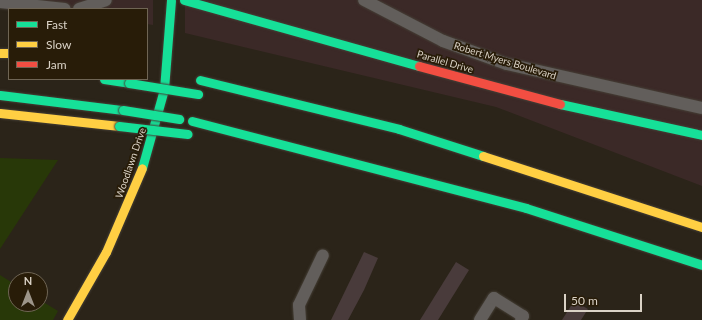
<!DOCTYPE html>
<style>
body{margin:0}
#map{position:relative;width:702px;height:320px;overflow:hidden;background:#2b2419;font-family:Lato,sans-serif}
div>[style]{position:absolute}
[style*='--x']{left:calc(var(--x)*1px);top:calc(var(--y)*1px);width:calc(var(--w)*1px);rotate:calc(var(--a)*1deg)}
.commercial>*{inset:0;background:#3b2927}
.green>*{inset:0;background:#283808}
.building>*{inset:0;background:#493b3b}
.roads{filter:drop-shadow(0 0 1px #453f36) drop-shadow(0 0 1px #453f36)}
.street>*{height:12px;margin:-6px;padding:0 6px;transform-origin:6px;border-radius:6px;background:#625e5b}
.fast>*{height:9px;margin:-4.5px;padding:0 4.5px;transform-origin:4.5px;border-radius:4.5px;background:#16e098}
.slow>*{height:9px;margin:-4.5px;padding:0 4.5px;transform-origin:4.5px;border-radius:4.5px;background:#ffcf43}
.jam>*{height:9px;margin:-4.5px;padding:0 4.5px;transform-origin:4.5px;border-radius:4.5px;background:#f24e42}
.bridges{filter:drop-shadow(0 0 1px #453f36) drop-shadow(0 0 1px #453f36)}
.fast-bridge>*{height:9px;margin:-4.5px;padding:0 4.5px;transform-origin:4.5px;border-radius:4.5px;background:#16e098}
span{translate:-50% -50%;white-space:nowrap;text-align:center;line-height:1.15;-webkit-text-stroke:3.5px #281c08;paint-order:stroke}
.street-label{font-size:10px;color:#dad2c6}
.legend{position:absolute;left:8px;top:8px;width:140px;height:72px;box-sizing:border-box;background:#281c08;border:1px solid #6f6554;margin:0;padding:5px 7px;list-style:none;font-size:12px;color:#dad2c6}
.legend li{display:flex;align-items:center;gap:8px;height:20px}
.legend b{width:20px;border:1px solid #6f6554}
.north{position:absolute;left:8px;top:272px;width:40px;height:40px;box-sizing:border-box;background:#281c08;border:1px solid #6f6554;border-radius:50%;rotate:0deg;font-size:11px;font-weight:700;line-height:16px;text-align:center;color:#dad2c6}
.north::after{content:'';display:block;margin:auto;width:14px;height:18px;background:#9d9589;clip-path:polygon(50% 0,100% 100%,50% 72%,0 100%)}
.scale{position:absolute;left:564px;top:294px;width:78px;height:18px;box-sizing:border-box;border:2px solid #dad2c6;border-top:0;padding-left:5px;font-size:12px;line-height:14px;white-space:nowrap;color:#dad2c6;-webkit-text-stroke:3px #281c08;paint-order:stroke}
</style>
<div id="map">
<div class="commercial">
<div style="clip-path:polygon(0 0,153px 0,153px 25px,147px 24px,147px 9px,9px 9px,0 8px)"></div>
<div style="clip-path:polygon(185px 0,702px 0,702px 186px,496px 107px,185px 33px)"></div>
</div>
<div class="green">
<div style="clip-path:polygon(0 158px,58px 160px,0 249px)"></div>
<div style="clip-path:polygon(0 275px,16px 285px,16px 304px,40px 304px,40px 300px,58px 311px,53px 320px,0 320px)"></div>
</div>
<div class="building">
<div style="clip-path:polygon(364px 252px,378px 258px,364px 290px,348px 320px,331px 320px)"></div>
<div style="clip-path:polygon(456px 262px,469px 270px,438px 320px,420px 320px)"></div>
<div style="clip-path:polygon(574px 301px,588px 309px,581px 320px,562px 320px)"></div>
</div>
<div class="roads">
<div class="street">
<div style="--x:364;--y:0;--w:89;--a:27.4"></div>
<div style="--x:443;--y:41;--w:68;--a:19.8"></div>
<div style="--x:507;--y:64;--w:200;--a:12.7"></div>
<div style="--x:0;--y:2;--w:65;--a:6.1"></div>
<div style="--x:79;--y:9;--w:28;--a:-18"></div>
<div style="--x:300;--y:320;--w:15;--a:-94"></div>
<div style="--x:299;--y:305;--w:55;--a:-64.4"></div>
<div style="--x:480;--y:320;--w:26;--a:-58"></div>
<div style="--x:494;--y:298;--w:34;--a:32"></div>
<div style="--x:523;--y:316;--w:4;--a:117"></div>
</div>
<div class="fast">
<div style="--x:184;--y:0;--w:244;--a:15.7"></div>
<div style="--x:104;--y:79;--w:25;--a:9"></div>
<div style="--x:200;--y:80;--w:205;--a:13.8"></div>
<div style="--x:399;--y:129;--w:88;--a:17.8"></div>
<div style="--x:0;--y:95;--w:124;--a:7"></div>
<div style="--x:560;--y:104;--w:145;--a:12.3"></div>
<div style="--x:192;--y:121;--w:345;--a:14.6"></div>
<div style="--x:526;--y:208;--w:185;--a:17.9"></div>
<div style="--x:142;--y:168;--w:82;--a:-74.4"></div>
<div style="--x:164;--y:89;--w:89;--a:-85.5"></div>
</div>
<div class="slow">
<div style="--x:0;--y:53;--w:9;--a:0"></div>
<div style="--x:0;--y:113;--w:120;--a:6.2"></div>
<div style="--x:483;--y:156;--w:230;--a:18"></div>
<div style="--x:67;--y:320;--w:78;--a:-60.2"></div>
<div style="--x:106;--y:252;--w:91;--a:-66.8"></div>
</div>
<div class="jam">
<div style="--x:419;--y:66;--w:146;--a:15.1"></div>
</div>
</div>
<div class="bridges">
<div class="fast-bridge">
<div style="--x:129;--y:83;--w:70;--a:9.1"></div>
<div style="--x:123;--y:110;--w:57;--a:9.1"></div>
<div style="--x:119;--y:126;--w:69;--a:6.6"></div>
</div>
</div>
<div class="street-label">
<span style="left:505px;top:61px;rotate:17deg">Robert Myers Boulevard</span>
<span style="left:445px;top:62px;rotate:16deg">Parallel Drive</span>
<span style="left:131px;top:163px;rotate:-71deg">Woodlawn Drive</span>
</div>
<ul class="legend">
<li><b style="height:5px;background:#16e098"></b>Fast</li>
<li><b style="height:5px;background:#ffcf43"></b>Slow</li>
<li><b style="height:5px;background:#f24e42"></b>Jam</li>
</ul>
<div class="north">N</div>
<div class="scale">50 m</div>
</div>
